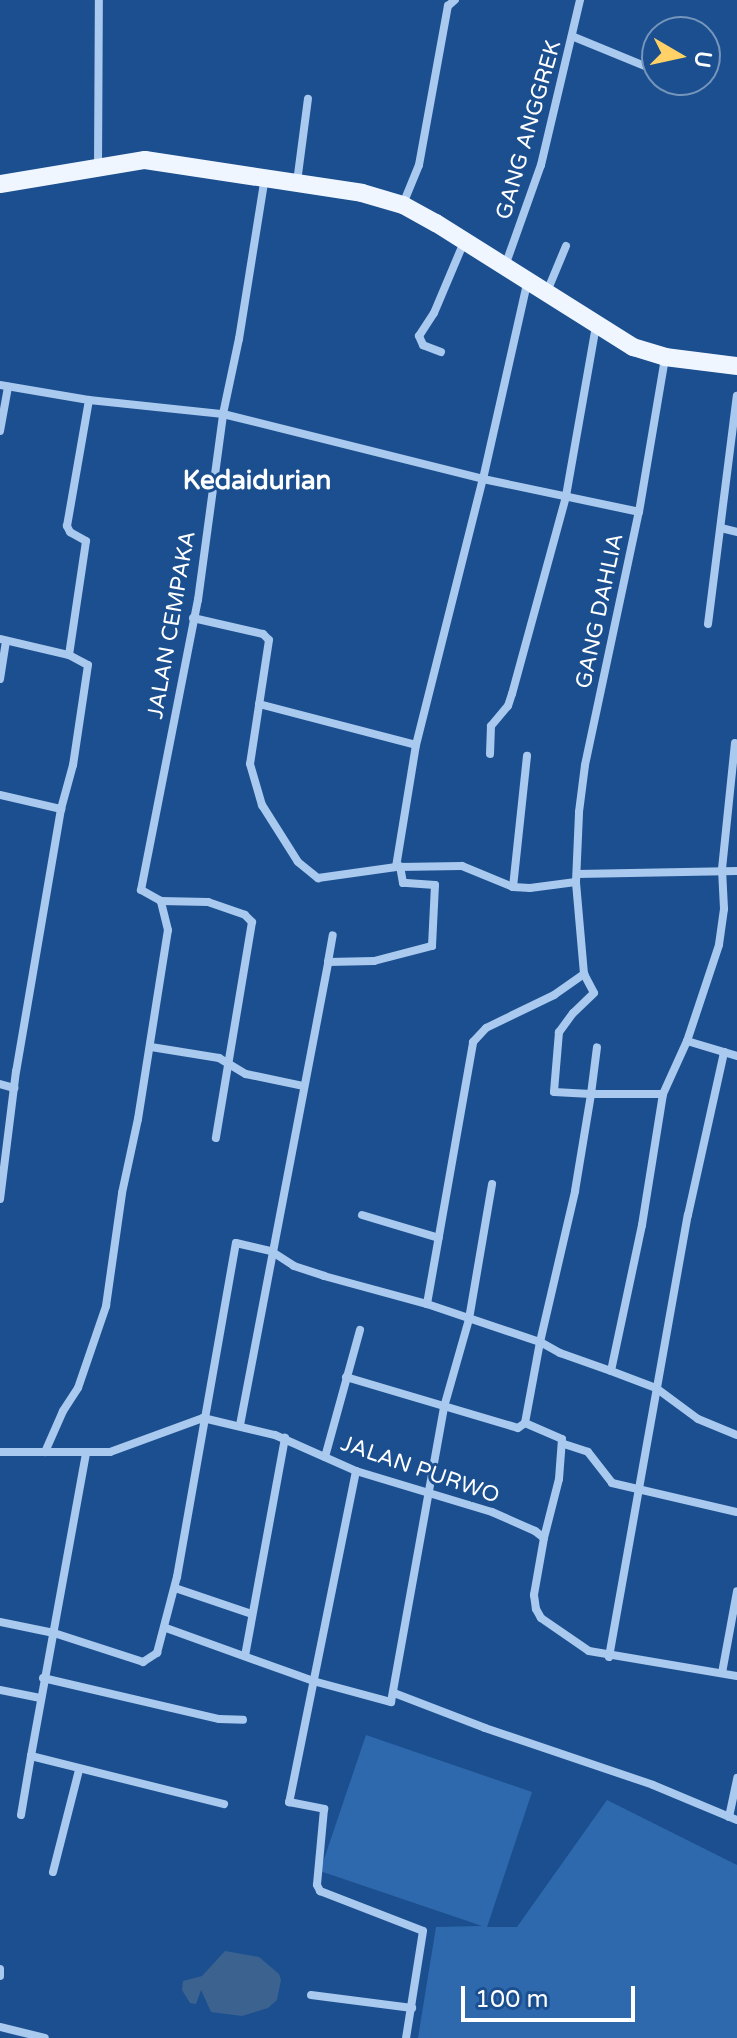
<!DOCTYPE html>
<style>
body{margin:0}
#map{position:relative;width:737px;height:2038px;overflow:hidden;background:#1b4f8f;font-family:"Varela Round",sans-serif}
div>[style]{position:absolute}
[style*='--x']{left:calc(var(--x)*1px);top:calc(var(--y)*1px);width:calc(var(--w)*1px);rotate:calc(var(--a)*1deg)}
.green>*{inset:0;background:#2e69ad}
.water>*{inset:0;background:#3c6290}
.minor>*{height:8px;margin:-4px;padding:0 4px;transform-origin:4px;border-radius:4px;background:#a9c9ee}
.primary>*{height:18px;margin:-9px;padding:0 9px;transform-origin:9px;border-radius:9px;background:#f0f6ff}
span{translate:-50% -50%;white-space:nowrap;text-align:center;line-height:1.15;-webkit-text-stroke:6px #1b4f8f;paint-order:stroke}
.street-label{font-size:22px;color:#fff}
.quarter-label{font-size:26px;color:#fff;font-weight:700}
.north{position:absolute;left:641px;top:16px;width:80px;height:80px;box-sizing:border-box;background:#1b4f8f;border:2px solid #7695bc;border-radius:50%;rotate:99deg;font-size:22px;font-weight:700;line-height:32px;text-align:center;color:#fff}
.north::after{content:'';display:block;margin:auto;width:28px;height:36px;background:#ffd166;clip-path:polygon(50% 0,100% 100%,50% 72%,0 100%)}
.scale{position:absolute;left:461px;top:1986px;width:174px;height:36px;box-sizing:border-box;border:4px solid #fff;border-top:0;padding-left:10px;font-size:24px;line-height:28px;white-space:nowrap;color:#fff;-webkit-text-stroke:6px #1b4f8f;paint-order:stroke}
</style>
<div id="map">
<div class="green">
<div style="clip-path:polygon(366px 1735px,532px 1792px,487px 1927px,517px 1927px,607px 1800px,737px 1865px,737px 2038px,418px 2038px,436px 1927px,482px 1926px,320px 1871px)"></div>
</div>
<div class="water">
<div style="clip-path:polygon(225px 1951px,259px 1957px,279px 1974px,281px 1980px,277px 2000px,268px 2008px,242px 2016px,211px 2012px,201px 1990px,196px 2004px,190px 2003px,182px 1990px,183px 1981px,202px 1976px)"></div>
</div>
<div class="minor">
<div style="--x:574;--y:37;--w:90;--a:22.3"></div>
<div style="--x:98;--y:167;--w:167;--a:-89.7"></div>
<div style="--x:297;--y:182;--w:84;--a:-82.5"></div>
<div style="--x:403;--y:204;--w:42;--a:-67.7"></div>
<div style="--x:419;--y:165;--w:162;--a:-79.7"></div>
<div style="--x:448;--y:6;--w:9;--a:-41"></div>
<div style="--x:505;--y:266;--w:107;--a:-70.4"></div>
<div style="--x:541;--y:165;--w:170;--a:-76.7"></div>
<div style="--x:546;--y:294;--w:52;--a:-67.4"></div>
<div style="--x:441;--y:352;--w:19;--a:-159"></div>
<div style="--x:423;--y:345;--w:10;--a:-114"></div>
<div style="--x:419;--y:336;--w:27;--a:-57"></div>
<div style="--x:434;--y:313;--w:77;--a:-67.1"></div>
<div style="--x:0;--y:385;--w:90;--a:9.6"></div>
<div style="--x:89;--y:400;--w:135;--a:6"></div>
<div style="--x:223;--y:414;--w:268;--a:14"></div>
<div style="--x:483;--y:479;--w:159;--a:11.9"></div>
<div style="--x:0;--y:431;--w:45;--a:-79.7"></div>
<div style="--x:721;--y:528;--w:16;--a:14"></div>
<div style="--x:193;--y:618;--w:72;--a:12.9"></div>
<div style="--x:263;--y:634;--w:8;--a:45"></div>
<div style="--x:269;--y:640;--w:125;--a:98.7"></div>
<div style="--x:250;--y:764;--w:43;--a:73.7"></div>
<div style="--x:262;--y:805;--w:67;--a:57.7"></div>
<div style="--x:298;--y:862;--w:26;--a:39"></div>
<div style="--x:318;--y:878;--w:79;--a:-8"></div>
<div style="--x:396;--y:867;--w:124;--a:-80.7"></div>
<div style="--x:416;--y:745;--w:274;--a:-75.9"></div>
<div style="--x:483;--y:479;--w:201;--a:-77.3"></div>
<div style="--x:708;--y:624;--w:230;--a:-82.8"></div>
<div style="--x:0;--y:639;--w:71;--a:13.1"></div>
<div style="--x:69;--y:655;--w:21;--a:28"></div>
<div style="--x:88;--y:665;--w:101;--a:98.5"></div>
<div style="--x:73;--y:765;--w:46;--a:105.3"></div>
<div style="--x:69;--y:655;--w:115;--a:-81.5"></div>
<div style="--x:86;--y:541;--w:18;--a:-151"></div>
<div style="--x:70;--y:532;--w:7;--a:-117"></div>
<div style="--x:67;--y:526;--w:128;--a:-80.1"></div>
<div style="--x:0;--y:679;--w:38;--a:-81"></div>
<div style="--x:259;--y:704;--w:162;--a:14.6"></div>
<div style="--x:735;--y:743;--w:127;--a:95.9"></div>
<div style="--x:722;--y:869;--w:40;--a:87.1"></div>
<div style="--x:724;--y:909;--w:36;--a:98"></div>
<div style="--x:719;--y:945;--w:101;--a:108.4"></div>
<div style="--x:687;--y:1041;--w:58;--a:114.4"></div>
<div style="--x:663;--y:1094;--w:133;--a:99.1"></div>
<div style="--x:642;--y:1225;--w:149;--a:102"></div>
<div style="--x:611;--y:1371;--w:48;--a:20.7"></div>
<div style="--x:656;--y:1388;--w:52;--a:36.4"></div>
<div style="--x:698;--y:1419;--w:42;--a:22.3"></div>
<div style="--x:490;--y:754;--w:28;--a:-88"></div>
<div style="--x:491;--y:726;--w:26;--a:-50"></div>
<div style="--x:508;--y:706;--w:13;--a:-72"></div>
<div style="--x:512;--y:694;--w:205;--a:-74.7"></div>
<div style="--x:566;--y:496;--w:173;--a:-80"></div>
<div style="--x:0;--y:795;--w:63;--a:12.9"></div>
<div style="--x:61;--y:809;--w:266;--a:99.7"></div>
<div style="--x:16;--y:1071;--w:129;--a:97.1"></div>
<div style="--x:398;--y:867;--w:64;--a:-0.9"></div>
<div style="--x:462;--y:866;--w:55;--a:22.4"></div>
<div style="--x:513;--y:887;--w:17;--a:3"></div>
<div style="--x:530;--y:888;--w:46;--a:-7.4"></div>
<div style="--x:577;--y:874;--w:160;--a:-1.1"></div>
<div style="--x:513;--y:887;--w:132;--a:-83.9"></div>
<div style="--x:161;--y:901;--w:47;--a:1.2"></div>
<div style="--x:208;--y:902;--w:39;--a:19"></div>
<div style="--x:245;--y:915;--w:10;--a:45"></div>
<div style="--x:252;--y:922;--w:219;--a:99.5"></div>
<div style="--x:328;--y:962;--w:27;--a:-80"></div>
<div style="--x:584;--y:974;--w:21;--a:62"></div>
<div style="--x:594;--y:993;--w:29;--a:136"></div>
<div style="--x:573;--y:1013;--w:24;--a:126"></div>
<div style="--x:559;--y:1032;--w:60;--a:94.8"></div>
<div style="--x:554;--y:1092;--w:37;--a:3"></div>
<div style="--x:591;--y:1094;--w:47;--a:-82.7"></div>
<div style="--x:687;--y:1041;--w:52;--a:16.7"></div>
<div style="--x:151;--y:1047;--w:69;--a:9.2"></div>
<div style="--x:219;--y:1058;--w:31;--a:31"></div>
<div style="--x:246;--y:1074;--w:58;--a:11.9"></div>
<div style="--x:0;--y:1084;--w:15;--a:16"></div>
<div style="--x:362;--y:1215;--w:80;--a:16.6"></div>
<div style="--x:427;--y:1304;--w:266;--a:-80"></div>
<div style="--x:473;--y:1042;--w:19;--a:-47"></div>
<div style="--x:486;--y:1028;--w:76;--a:-25.9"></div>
<div style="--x:554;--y:995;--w:37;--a:-35"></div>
<div style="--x:584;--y:974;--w:92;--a:-95"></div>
<div style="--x:576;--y:882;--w:70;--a:-87.5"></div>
<div style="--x:579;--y:812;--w:47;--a:-82.7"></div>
<div style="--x:585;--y:765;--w:259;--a:-78"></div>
<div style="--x:639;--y:512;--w:156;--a:-80.4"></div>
<div style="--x:611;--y:1371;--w:54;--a:-160.6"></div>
<div style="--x:560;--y:1353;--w:23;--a:-151"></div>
<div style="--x:540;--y:1342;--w:155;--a:-76.9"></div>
<div style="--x:575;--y:1191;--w:98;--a:-80.6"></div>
<div style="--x:591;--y:1094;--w:72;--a:0"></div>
<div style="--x:346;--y:1377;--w:179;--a:16.5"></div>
<div style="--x:518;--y:1428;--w:9;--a:-36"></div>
<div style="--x:525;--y:1423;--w:40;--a:23.4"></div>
<div style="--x:562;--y:1439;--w:40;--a:94.3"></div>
<div style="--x:559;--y:1479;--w:61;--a:104.3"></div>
<div style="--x:240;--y:1425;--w:471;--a:-79.2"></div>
<div style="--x:328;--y:962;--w:46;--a:-1.2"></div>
<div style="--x:374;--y:961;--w:60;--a:-14.5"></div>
<div style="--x:432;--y:946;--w:61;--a:-87.2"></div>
<div style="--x:435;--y:885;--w:32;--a:-176"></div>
<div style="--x:403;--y:883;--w:17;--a:-100"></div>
<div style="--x:564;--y:1444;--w:25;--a:18"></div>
<div style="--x:588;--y:1452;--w:39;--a:52"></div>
<div style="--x:612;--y:1483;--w:128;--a:13.1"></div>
<div style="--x:0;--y:1452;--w:110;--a:0"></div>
<div style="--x:110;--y:1452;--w:99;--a:-20.1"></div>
<div style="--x:203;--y:1418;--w:74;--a:13.3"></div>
<div style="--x:275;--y:1435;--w:89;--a:24"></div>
<div style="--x:356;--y:1471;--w:142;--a:16.8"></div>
<div style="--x:492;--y:1512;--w:47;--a:23.8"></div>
<div style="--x:535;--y:1531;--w:11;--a:38"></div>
<div style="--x:544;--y:1538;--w:58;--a:100"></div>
<div style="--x:534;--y:1595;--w:14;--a:82"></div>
<div style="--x:536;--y:1609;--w:10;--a:61"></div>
<div style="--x:541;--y:1618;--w:58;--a:34.5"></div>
<div style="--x:589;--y:1651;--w:150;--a:9.6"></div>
<div style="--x:45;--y:1452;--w:45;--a:-66.3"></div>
<div style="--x:63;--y:1411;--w:27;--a:-57"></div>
<div style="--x:78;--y:1388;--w:87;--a:-71.1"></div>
<div style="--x:106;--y:1306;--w:114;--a:-81.9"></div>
<div style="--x:122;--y:1193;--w:76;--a:-77.8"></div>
<div style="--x:138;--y:1119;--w:191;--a:-81"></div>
<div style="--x:168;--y:930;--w:30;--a:-104"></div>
<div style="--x:161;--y:901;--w:23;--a:-151"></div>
<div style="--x:141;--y:890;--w:296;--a:-78.9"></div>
<div style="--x:198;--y:600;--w:188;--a:-82.3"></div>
<div style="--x:223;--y:414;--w:77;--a:-78"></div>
<div style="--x:239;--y:339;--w:164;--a:-80.9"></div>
<div style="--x:325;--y:1457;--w:132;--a:-74.6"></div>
<div style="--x:356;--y:1471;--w:338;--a:101.4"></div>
<div style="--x:289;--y:1802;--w:36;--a:11"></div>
<div style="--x:324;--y:1809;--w:76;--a:95.3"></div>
<div style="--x:317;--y:1885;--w:7;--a:63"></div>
<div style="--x:320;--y:1891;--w:110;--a:21.2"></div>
<div style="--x:423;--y:1931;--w:108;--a:99"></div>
<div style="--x:175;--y:1588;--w:81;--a:18.7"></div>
<div style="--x:0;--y:1622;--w:55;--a:11.5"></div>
<div style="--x:54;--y:1633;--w:94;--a:18"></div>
<div style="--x:143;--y:1662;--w:17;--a:-33"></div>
<div style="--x:157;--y:1653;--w:79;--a:-75.3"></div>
<div style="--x:177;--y:1577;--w:339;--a:-80"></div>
<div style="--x:236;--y:1243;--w:36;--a:13"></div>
<div style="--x:271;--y:1251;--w:27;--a:33"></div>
<div style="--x:294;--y:1266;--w:32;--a:18"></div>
<div style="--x:324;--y:1276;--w:107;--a:15.2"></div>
<div style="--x:427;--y:1304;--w:119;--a:18.6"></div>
<div style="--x:540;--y:1342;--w:82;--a:100.5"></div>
<div style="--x:166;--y:1628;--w:156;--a:19.8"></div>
<div style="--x:313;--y:1681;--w:81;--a:15.1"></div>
<div style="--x:391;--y:1702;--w:300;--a:-79.8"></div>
<div style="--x:444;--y:1407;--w:91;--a:-74.1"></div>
<div style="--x:469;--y:1319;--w:137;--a:-80.3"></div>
<div style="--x:245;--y:1656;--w:222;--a:-79.6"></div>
<div style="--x:609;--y:1657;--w:449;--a:-79.9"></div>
<div style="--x:688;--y:1215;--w:167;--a:-77.5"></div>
<div style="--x:722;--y:1673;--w:83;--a:-79.6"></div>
<div style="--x:43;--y:1678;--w:181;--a:13.1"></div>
<div style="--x:219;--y:1719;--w:24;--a:2"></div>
<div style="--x:0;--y:1690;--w:41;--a:11.3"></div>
<div style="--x:394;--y:1693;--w:97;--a:21"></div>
<div style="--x:485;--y:1728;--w:177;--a:18.7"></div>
<div style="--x:653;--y:1785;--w:91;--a:22.6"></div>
<div style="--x:31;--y:1756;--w:308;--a:-79.7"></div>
<div style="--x:21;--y:1815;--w:60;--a:-80.4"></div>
<div style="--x:31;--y:1756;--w:199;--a:14"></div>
<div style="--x:729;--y:1817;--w:40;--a:-78"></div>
<div style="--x:53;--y:1872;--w:105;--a:-75.7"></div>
<div style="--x:0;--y:1969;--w:7;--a:90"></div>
<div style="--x:311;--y:1995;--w:102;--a:7.3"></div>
<div style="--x:0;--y:2027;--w:46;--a:13.7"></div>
</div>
<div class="primary">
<div style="--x:0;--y:184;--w:147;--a:-9.4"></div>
<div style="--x:145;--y:160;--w:219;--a:8.6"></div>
<div style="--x:362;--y:193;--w:43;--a:16.3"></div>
<div style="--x:403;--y:205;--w:38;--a:29"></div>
<div style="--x:436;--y:223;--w:233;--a:32.2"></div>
<div style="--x:633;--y:347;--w:34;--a:17"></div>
<div style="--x:665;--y:357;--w:73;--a:7.1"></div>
</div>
<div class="street-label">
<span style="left:529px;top:130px;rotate:-74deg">GANG ANGGREK</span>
<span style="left:600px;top:611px;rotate:-78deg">GANG DAHLIA</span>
<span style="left:172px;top:625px;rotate:-80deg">JALAN CEMPAKA</span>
<span style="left:420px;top:1470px;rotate:19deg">JALAN PURWO</span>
</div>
<div class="quarter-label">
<span style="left:257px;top:481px">Kedaidurian</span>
</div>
<div class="north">U</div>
<div class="scale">100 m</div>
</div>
